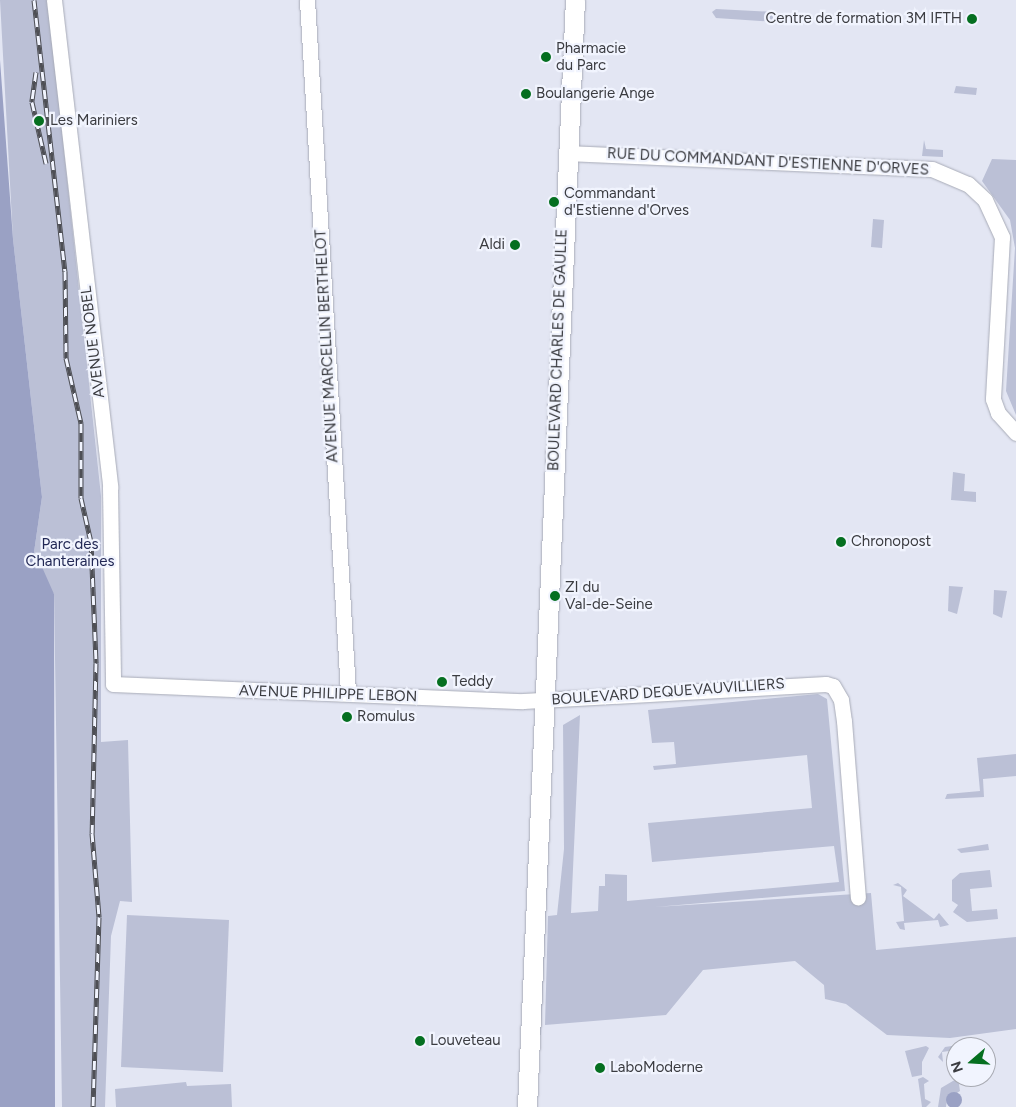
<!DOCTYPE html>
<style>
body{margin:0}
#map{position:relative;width:1016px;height:1107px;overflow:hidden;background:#e3e6f3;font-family:Figtree,sans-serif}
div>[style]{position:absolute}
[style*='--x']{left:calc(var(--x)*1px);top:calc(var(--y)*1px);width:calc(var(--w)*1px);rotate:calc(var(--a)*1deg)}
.green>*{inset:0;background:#bbc0d6}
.water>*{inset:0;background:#9aa1c4}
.round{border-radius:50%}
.roads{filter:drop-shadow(0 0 1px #a8abb7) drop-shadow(0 0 1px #a8abb7)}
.minor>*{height:15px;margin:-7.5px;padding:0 7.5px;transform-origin:7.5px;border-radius:7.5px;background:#fff}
.major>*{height:19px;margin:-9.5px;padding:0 9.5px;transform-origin:9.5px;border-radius:9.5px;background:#fff}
.rail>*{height:5px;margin-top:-2.5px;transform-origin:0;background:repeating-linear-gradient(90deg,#f1f4fe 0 9px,#4e4f55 0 18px);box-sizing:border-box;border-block:1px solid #4e4f55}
.dots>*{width:14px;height:14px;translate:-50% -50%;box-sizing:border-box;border:2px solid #f1f4fe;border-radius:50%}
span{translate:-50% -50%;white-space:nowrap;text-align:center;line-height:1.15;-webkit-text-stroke:4.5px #f1f4fe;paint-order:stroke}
.poi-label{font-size:15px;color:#3b3c41}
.right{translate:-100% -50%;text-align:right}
.left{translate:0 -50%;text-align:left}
.street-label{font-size:15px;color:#3b3c41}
.park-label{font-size:15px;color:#222855}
.north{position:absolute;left:946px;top:1037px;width:50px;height:50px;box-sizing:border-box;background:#f1f4fe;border:1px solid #a8aab2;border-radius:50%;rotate:251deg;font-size:14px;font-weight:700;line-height:20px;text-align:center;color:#3b3c41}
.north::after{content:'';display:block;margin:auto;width:18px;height:22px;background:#056f20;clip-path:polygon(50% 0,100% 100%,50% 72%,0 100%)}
</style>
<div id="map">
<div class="green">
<div style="clip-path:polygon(0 0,48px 0,101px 496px,101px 742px,128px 740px,132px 902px,120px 901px,111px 936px,105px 1107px,62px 1107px,54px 594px,32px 566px,42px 497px,13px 239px)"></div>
<div style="clip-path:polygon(716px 9px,775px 12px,781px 18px,776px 22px,716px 18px,712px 12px)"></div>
<div style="clip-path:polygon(956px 86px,977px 88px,976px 95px,954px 93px)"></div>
<div style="clip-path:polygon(924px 140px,926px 149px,943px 150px,943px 157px,922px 156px)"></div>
<div style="clip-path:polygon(992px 159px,1016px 160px,1016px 415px,1006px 391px,1015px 248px,1010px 220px,982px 181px)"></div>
<div style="clip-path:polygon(873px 219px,884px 220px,882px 248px,871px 247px)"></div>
<div style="clip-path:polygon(953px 472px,965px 474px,964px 491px,976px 492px,976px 502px,951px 500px)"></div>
<div style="clip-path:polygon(949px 586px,963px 587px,957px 614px,948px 611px)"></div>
<div style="clip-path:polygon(994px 590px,1007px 591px,1002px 618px,993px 614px)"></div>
<div style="clip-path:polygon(818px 694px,827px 699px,845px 891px,655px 907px,871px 893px,876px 950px,1016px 937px,1016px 1029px,950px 1038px,887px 1035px,846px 1004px,825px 999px,824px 985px,795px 961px,703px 970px,666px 1015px,545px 1025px,548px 916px,557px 915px,564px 849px,563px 725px,580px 715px,571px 913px,598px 911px,599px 886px,605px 886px,605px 874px,627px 875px,627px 901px,839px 882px,834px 846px,652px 862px,648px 823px,812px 808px,807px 755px,654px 770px,653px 766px,676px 764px,674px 742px,652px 743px,648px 710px)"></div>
<div style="clip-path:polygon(552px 733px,548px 859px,541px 1035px,539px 1035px)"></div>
<div style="clip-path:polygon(1016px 754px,1016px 776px,983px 779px,984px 797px,945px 799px,947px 794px,980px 791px,977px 758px)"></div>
<div style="clip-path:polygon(988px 844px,989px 850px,961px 853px,957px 849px)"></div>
<div style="clip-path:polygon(990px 870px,992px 887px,970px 889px,972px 911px,997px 909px,998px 919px,967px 922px,953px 912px,958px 905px,952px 901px,952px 880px,960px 873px)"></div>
<div style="clip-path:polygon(898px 883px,907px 890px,903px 896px,934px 919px,939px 913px,949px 925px,940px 927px,938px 920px,904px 923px,905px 930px,900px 929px,896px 922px,904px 921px,901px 887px,893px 885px)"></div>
<div style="clip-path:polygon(127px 915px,229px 920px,223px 1072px,121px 1067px)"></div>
<div style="clip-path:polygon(979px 1042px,982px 1047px,956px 1047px,954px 1062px,950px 1063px,949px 1051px,942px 1052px,943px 1062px,938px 1057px,945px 1047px)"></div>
<div style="clip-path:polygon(926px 1046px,929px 1048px,922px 1062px,922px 1075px,912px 1077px,905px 1051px)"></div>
<div style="clip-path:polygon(923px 1077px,929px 1081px,924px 1084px,925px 1099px,931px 1102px,926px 1107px,922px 1107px,918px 1079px)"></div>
<div style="clip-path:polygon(958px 1078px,960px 1091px,947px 1099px,946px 1107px,938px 1107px,941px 1088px)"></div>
<div style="clip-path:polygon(186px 1082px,187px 1086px,231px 1084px,232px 1107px,116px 1107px,115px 1089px)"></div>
</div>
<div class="water">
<div style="clip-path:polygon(0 60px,13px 239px,42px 497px,32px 566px,42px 567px,54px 594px,55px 1107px,0 1107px)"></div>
<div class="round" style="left:946px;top:1092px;width:16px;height:16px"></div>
</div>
<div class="roads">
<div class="minor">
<div style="--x:54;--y:0;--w:490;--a:83.4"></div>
<div style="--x:110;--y:487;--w:197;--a:89.1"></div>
<div style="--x:113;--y:684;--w:410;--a:2.4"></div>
<div style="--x:523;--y:701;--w:303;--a:-3.2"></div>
<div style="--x:826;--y:684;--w:7;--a:16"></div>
<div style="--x:833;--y:686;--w:16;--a:60"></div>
<div style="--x:841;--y:700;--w:21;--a:82"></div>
<div style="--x:844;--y:721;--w:177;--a:85.5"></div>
<div style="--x:307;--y:0;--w:694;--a:86.61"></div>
<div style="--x:566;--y:153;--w:366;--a:2.5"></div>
<div style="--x:932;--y:169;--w:39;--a:23"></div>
<div style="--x:968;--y:184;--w:23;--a:43"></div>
<div style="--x:985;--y:200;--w:41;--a:65.3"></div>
<div style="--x:1002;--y:237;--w:162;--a:93.2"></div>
<div style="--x:993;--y:399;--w:15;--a:70"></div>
<div style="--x:998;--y:413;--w:27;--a:48"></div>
</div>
<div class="major">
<div style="--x:527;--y:1107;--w:1108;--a:-87.52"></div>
</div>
</div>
<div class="rail">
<div style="--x:34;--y:0;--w:273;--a:83.5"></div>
<div style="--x:65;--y:271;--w:87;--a:89.3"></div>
<div style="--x:66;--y:358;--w:67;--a:77"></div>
<div style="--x:81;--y:423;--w:75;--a:90"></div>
<div style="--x:81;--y:498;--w:45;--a:77.2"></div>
<div style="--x:91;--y:542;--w:121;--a:87.6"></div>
<div style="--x:96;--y:663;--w:170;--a:91.3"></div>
<div style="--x:92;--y:833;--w:84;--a:85.2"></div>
<div style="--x:99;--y:917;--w:190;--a:91.8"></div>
<div style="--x:36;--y:72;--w:30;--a:98"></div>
<div style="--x:32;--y:102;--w:63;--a:77.1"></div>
</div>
<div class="dots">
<div style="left:972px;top:19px;background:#056f20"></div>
<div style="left:546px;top:57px;background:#056f20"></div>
<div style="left:526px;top:94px;background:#056f20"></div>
<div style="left:39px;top:121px;background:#056f20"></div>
<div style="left:554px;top:202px;background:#056f20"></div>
<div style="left:515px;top:245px;background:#056f20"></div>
<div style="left:841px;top:542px;background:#056f20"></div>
<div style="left:555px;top:596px;background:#056f20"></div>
<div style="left:442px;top:682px;background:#056f20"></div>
<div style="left:347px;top:717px;background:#056f20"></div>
<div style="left:420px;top:1041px;background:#056f20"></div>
<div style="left:600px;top:1068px;background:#056f20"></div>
</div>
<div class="poi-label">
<span class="right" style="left:962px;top:19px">Centre de formation 3M IFTH</span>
<span class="left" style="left:556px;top:57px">Pharmacie<br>du Parc</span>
<span class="left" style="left:536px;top:94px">Boulangerie Ange</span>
<span class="left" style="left:50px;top:121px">Les Mariniers</span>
<span class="left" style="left:564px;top:202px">Commandant<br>d'Estienne d'Orves</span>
<span class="right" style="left:505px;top:245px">Aldi</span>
<span class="left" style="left:851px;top:542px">Chronopost</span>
<span class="left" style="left:565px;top:596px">ZI du<br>Val-de-Seine</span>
<span class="left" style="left:452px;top:682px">Teddy</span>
<span class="left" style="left:357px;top:717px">Romulus</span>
<span class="left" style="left:430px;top:1041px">Louveteau</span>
<span class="left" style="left:610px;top:1068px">LaboModerne</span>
</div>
<div class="street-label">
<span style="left:768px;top:162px;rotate:3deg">RUE DU COMMANDANT D'ESTIENNE D'ORVES</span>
<span style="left:93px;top:342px;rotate:-97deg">AVENUE NOBEL</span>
<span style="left:327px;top:346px;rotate:-93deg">AVENUE MARCELLIN BERTHELOT</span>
<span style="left:558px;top:350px;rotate:-88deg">BOULEVARD CHARLES DE GAULLE</span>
<span style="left:668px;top:692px;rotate:-4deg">BOULEVARD DEQUEVAUVILLIERS</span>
<span style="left:328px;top:694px;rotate:2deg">AVENUE PHILIPPE LEBON</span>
</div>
<div class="park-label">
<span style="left:70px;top:553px">Parc des<br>Chanteraines</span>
</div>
<div class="north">N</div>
</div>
